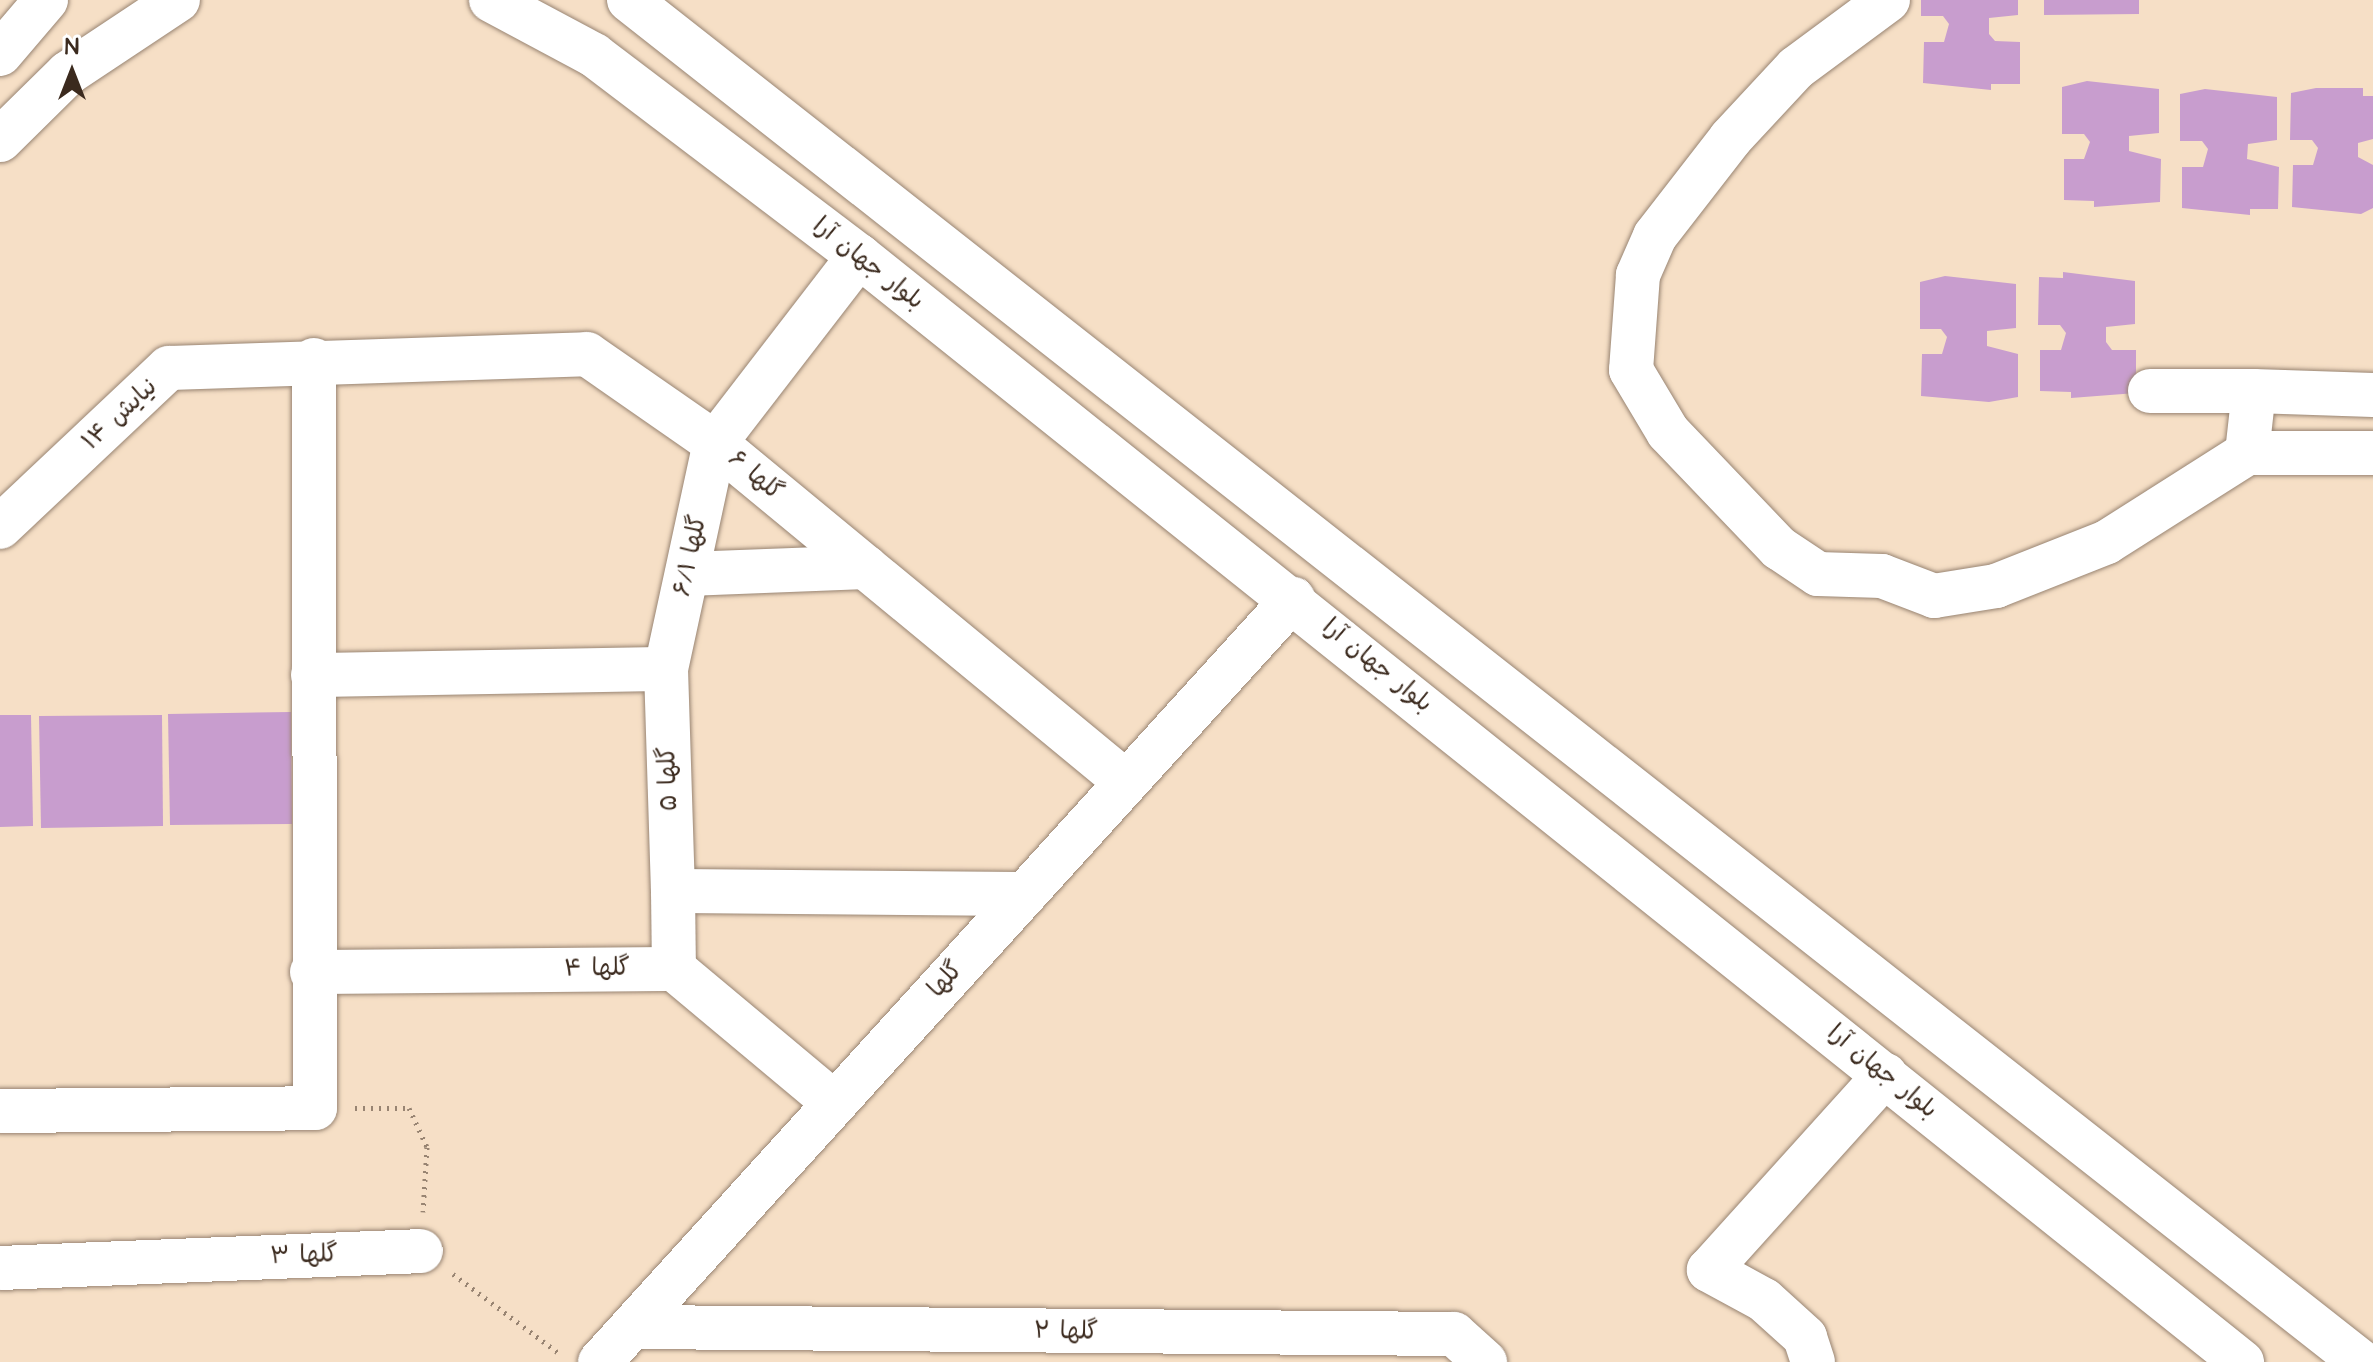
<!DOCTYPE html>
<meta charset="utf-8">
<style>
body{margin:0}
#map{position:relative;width:2373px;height:1362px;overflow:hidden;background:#f6dfc6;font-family:"Architects Daughter","Playpen Sans Arabic",sans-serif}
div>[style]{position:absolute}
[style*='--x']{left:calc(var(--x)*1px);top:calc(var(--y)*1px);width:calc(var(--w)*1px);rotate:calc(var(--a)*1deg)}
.building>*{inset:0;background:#c89dce}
.path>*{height:5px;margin-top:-2.5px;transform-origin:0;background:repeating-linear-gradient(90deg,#988472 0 2px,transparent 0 8px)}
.roads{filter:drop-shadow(0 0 2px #988472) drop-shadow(0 0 2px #988472)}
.minor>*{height:44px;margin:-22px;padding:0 22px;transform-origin:22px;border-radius:22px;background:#fff}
.major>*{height:44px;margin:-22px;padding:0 22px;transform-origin:22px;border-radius:22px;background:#fff}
span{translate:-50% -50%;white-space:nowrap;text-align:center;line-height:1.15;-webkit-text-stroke:8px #fff;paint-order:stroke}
.street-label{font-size:24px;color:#3b2a1e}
.north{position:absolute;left:32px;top:32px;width:80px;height:80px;-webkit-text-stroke:6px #fff;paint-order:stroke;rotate:0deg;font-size:22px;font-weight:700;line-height:32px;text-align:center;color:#3b2a1e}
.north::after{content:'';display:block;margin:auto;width:28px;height:36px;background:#3b2a1e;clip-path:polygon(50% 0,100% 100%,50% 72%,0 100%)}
</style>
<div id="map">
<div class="building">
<div style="clip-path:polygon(1921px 0,2018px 0,2018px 15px,1989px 18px,1989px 34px,1995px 41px,2020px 42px,2020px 84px,1991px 84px,1991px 90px,1923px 83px,1924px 42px,1944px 42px,1949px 24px,1943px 16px,1921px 16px)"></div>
<div style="clip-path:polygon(2044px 0,2139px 0,2139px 14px,2044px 15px)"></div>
<div style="clip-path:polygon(2087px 81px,2159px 89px,2159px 133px,2129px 136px,2129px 151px,2161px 159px,2160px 202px,2094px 207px,2094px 201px,2064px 200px,2064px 159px,2084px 159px,2090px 142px,2084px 134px,2062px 134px,2062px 87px)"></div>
<div style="clip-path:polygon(2316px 88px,2363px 88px,2363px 96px,2373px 96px,2373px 139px,2358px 143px,2358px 157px,2373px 165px,2373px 208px,2361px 214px,2292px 207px,2293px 165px,2313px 165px,2318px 148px,2312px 140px,2290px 140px,2291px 93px)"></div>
<div style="clip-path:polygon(2205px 89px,2277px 97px,2277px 140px,2248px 144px,2247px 159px,2279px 167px,2278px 209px,2250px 209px,2250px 215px,2182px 208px,2182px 167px,2203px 167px,2208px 149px,2202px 141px,2180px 141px,2180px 94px)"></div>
<div style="clip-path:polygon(2063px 272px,2135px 281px,2135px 324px,2106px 327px,2106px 342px,2112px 350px,2136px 350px,2136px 393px,2071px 398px,2071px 392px,2040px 391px,2040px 350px,2061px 350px,2066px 333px,2060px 325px,2038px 325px,2039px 277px,2063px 278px)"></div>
<div style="clip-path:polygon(1945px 276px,2016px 284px,2016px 328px,1987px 331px,1987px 346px,2018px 354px,2018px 397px,1989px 402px,1921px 396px,1922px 354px,1942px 354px,1947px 337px,1941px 329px,1920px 329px,1920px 282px)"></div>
<div style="clip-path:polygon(291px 712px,292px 824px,170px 825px,168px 714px)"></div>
<div style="clip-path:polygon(0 715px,31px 715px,33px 826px,0 827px)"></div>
<div style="clip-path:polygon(162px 715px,163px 826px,41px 828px,39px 716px)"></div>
</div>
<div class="path">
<div style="--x:355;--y:1108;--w:54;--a:0"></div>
<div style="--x:409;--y:1108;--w:43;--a:65.2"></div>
<div style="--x:427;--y:1147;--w:65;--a:93.5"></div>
<div style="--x:453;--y:1274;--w:134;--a:36.8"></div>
</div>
<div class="roads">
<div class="minor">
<div style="--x:1888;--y:0;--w:114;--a:143.5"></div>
<div style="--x:1796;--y:68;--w:96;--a:132.9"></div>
<div style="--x:1731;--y:138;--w:124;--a:127.8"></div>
<div style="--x:1655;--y:236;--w:43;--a:113.6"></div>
<div style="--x:1638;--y:275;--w:95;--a:94.2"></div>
<div style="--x:1631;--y:370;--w:72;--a:59.2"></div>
<div style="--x:1668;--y:432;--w:161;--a:46.3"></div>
<div style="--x:1779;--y:548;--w:47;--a:33.7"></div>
<div style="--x:1818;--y:574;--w:64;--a:1.8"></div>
<div style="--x:1882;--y:576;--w:56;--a:21"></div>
<div style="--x:1934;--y:596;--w:63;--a:-9.2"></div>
<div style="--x:1996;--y:586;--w:119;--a:-21.6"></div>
<div style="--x:2107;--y:542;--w:166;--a:-32.4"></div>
<div style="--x:2247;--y:453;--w:126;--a:0"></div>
<div style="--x:2150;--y:391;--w:104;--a:0"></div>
<div style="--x:2247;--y:453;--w:62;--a:-83.6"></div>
<div style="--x:2254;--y:391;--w:119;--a:1.9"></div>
<div style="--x:0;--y:527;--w:232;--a:-43.3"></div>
<div style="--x:169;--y:368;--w:418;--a:-1.9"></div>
<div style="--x:587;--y:354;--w:156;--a:34.8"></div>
<div style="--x:715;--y:443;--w:533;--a:39.52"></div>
<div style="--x:687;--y:574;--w:179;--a:-2.2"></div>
<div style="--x:666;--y:669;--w:231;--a:-77.8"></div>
<div style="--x:715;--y:443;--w:236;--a:-52.4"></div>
<div style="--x:313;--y:675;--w:353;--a:-1"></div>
<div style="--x:666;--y:669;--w:222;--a:88.2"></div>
<div style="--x:673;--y:891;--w:352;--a:0.5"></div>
<div style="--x:673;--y:891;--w:78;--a:89.3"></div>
<div style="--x:312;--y:972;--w:362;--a:-0.5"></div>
<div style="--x:674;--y:969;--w:209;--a:39.9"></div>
<div style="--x:0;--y:1111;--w:315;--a:-0.5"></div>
<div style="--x:315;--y:1108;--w:748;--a:-90.08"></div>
<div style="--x:0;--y:1268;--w:421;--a:-2.3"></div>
<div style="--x:636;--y:1327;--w:818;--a:0.49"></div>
<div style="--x:1454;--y:1334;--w:42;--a:42.1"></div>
<div style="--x:600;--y:1362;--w:1031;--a:-47.75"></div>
<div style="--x:1813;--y:1362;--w:26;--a:-108"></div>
<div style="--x:1805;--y:1337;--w:55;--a:-137.9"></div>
<div style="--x:1764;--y:1300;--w:63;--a:-151.4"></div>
<div style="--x:1709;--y:1270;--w:263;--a:-47.9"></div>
</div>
<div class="major">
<div style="--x:491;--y:0;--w:117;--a:28.1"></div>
<div style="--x:594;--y:55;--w:333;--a:37.2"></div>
<div style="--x:859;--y:256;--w:1771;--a:38.65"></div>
<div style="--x:629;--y:0;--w:2203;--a:38.18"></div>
<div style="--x:0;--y:54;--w:71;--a:-49.6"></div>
<div style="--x:0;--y:140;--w:95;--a:-44.6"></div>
<div style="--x:68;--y:73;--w:132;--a:-33.6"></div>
</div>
</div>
<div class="street-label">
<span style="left:868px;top:264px;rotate:38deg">بلوار جهان آرا</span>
<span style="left:120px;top:415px;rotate:-43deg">نیایش ۱۴</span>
<span style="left:755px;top:476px;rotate:40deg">گلها ۶</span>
<span style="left:691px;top:556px;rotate:-78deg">گلها ۶/۱</span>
<span style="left:1377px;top:666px;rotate:39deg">بلوار جهان آرا</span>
<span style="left:669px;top:779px;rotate:-92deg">گلها ۵</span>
<span style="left:597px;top:969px;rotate:-1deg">گلها ۴</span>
<span style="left:946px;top:980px;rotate:-48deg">گلها</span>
<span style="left:1882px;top:1072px;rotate:39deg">بلوار جهان آرا</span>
<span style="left:304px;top:1256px;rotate:-2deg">گلها ۳</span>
<span style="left:1066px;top:1332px;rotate:1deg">گلها ۲</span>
</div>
<div class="north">N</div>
</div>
